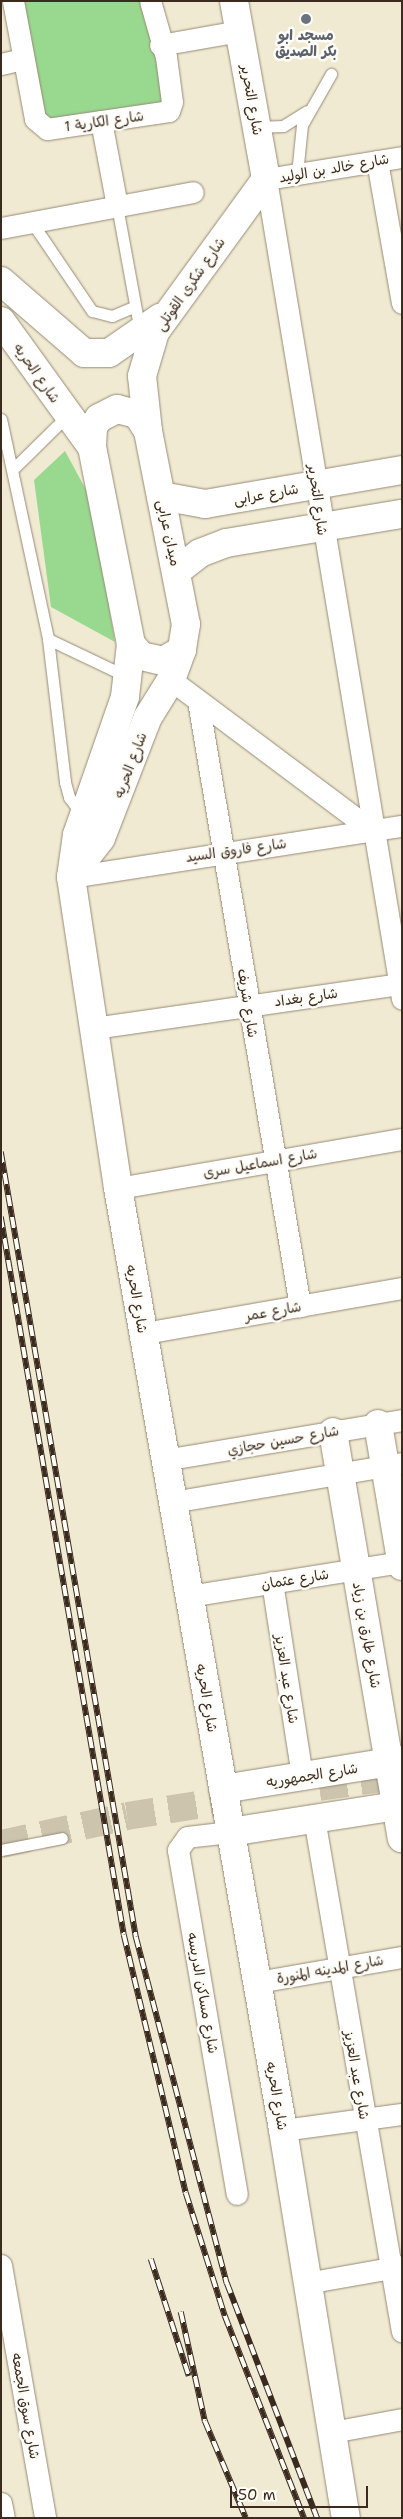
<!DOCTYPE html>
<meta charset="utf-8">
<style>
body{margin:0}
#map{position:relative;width:403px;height:2519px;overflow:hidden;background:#f1ead2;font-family:"Shantell Sans","Playpen Sans Arabic",sans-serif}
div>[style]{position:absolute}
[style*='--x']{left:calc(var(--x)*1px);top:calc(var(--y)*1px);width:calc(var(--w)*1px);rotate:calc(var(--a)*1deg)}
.green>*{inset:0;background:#99d98f}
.trunk-tunnel>*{height:28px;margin-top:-14px;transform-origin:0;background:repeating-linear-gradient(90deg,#cdc4ae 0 28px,transparent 0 42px)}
.roads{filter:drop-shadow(0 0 1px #968a78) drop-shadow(0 0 1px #968a78)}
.service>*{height:11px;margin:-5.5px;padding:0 5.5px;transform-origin:5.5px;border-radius:5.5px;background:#fff}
.minor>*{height:21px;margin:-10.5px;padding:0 10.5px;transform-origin:10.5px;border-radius:10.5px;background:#fff}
.tertiary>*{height:28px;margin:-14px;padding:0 14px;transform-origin:14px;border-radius:14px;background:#fff}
.primary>*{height:28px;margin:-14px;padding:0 14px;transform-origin:14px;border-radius:14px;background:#fff}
.rail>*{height:5.5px;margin-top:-2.75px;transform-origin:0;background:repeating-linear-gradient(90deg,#fdfcf7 0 11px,#3b2a1e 0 22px);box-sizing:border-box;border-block:1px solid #3b2a1e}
.dots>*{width:14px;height:14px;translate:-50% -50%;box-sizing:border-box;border:2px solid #fdfcf7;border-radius:50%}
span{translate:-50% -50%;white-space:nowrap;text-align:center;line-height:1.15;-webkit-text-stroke:5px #fdfcf7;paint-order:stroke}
.worship-label{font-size:14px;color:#5b616d;font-weight:700}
.street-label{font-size:14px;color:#3b2a1e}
.frame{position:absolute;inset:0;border:2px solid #3b2a1e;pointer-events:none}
.scale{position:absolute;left:230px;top:2486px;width:138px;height:22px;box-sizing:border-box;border:2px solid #3b2a1e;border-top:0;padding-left:6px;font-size:15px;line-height:18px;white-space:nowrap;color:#3b2a1e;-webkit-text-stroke:4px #fdfcf7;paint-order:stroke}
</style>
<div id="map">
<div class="green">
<div style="clip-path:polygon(13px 1px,150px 1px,172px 102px,47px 129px)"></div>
<div style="clip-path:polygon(65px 451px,91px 499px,115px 642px,51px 607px,34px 480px)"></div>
</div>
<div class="trunk-tunnel">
<div style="--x:319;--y:1787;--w:84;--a:-8.2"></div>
<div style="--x:1;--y:1844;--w:129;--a:-12.5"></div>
<div style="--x:127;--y:1816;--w:123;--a:-8.9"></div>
</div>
<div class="roads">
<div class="service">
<div style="--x:257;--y:127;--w:26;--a:-2"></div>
<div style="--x:283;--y:126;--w:28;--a:-32"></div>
<div style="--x:297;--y:174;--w:49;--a:-84.2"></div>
<div style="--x:302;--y:125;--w:59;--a:-60.4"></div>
<div style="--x:117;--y:206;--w:127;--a:79.6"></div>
<div style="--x:31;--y:221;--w:109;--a:55.9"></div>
<div style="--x:92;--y:311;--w:21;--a:14"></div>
<div style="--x:112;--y:316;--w:25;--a:-23"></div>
<div style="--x:1;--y:419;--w:225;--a:77.9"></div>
<div style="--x:48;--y:639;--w:144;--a:83.2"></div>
<div style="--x:65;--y:782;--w:16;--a:75"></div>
<div style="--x:69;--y:797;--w:24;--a:54"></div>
<div style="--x:14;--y:468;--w:74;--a:-44.5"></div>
<div style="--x:48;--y:639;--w:89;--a:25.4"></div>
<div style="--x:1;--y:1850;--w:62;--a:-11.1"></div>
</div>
<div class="minor">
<div style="--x:13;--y:1;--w:120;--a:79.4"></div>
<div style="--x:35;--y:119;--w:16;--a:40"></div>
<div style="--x:47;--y:129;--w:123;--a:-8.4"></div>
<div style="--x:169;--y:111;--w:9;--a:-72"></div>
<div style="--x:172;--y:102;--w:45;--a:-97.6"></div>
<div style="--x:166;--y:57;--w:58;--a:-105.9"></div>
<div style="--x:160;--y:45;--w:80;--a:-10"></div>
<div style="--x:1;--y:64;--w:23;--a:-13"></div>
<div style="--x:101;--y:121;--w:86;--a:79.3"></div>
<div style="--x:402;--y:157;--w:138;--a:170.8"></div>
<div style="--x:266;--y:179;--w:831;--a:80.58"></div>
<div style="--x:377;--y:161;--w:144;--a:80"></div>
<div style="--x:1;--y:228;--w:195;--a:-10.6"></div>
<div style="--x:171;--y:680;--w:252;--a:36.8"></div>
<div style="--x:198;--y:701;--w:614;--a:80.43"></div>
<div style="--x:71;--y:877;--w:335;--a:-8.8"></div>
<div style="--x:94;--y:1028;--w:308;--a:-8.2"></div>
<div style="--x:118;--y:1188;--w:288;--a:-9.8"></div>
<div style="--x:144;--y:1333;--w:262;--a:-9.9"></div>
<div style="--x:164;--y:1460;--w:241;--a:-9.5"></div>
<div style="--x:172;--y:1502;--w:233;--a:-9.6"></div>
<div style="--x:272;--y:1582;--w:196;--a:81.2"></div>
<div style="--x:189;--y:1596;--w:216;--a:-9.1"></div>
<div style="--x:314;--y:1818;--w:521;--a:80.28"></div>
<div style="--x:230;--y:1832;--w:43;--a:173.4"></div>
<div style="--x:187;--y:1837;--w:16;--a:125"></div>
<div style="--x:178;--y:1850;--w:349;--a:80.3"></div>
<div style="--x:257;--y:1982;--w:147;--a:-9.8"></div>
<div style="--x:283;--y:2130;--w:120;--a:-7.7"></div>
<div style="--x:1;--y:2265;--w:257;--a:80.1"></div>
<div style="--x:306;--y:2283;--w:97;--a:-10"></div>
<div style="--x:332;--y:2432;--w:71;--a:-10.5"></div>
<div style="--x:1;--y:2503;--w:15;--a:79"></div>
</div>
<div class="tertiary">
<div style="--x:161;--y:496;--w:45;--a:10.3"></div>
<div style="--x:205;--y:504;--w:200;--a:-9.8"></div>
<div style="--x:177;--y:571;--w:29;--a:-38"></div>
<div style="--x:200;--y:553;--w:28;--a:-21"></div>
<div style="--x:226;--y:543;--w:178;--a:-9.4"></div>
<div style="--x:378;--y:1424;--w:144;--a:80.4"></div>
<div style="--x:333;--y:1432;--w:412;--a:80.4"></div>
</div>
<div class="primary">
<div style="--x:1;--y:281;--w:110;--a:40.9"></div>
<div style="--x:84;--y:353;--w:25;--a:0"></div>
<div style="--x:109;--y:353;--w:62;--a:-34.5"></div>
<div style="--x:1;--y:321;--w:155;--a:54.2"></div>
<div style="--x:117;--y:409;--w:21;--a:14"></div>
<div style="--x:137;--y:414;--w:20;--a:57"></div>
<div style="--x:148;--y:431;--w:197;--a:78.9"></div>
<div style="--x:186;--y:624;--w:26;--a:99"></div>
<div style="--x:182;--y:650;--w:22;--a:150"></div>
<div style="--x:163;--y:661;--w:23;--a:-167"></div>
<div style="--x:141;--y:656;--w:16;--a:-130"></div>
<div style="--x:131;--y:644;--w:201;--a:-101.2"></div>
<div style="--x:92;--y:447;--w:20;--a:-87"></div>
<div style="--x:93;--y:427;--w:11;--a:-56"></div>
<div style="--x:99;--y:418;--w:20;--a:-27"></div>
<div style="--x:148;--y:431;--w:55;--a:-96.2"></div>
<div style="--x:142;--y:376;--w:46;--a:-73.5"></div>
<div style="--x:155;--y:332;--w:189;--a:-54"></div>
<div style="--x:266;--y:179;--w:181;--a:-100.2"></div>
<div style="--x:131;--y:644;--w:53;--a:96.5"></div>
<div style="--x:125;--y:697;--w:146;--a:109.2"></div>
<div style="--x:77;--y:835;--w:42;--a:98.1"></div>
<div style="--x:71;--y:877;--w:315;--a:81.4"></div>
<div style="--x:118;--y:1188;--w:956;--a:80.06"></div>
<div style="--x:283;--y:2130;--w:393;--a:80.8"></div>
<div style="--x:71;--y:877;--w:49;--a:-52.4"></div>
<div style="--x:101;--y:838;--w:130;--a:-68.8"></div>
<div style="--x:148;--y:717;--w:44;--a:-58.1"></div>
<div style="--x:171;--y:680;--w:32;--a:-70"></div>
<div style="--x:223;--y:1789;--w:181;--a:-9.2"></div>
<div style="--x:230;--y:1832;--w:174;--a:-8.9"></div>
</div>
</div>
<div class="rail">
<div style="--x:1;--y:1152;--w:797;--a:80.24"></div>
<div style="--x:136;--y:1937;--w:358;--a:75.3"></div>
<div style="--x:227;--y:2283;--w:252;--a:69"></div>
<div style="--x:1;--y:1217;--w:728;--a:80.28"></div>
<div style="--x:124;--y:1935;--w:265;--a:76.5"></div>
<div style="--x:186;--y:2193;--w:129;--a:72.4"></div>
<div style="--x:225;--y:2316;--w:217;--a:68.6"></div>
<div style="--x:151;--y:2259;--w:123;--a:72"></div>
<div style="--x:181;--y:2312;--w:112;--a:77.6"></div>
<div style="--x:205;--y:2421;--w:105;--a:67.1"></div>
</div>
<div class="dots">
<div style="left:306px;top:19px;background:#6b7280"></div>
</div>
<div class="worship-label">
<span style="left:306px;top:43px">مسجد ابو<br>بكر الصديق</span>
</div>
<div class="street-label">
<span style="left:252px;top:100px;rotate:80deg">شارع التحرير</span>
<span style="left:104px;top:121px;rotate:-8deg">شارع الكارية 1</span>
<span style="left:334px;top:168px;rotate:-10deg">شارع خالد بن الوليد</span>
<span style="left:190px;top:284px;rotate:-55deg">شارع شكرى القوتلى</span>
<span style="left:37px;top:373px;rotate:55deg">شارع الحريه</span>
<span style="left:266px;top:494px;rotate:-10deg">شارع عرابى</span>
<span style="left:318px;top:500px;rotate:82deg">شارع التحرير</span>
<span style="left:169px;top:533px;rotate:78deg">ميدان عرابى</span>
<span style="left:130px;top:765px;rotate:-69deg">شارع الحريه</span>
<span style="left:236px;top:850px;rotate:-8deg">شارع فاروق السيد</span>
<span style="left:306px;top:997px;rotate:-8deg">شارع بغداد</span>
<span style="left:248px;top:1003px;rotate:81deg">شارع شريف</span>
<span style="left:260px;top:1163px;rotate:-10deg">شارع اسماعيل سرى</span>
<span style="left:137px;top:1299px;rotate:80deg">شارع الحريه</span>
<span style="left:273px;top:1311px;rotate:-10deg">شارع عمر</span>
<span style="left:283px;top:1440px;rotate:-10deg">شارع حسين حجازي</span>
<span style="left:295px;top:1579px;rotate:-9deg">شارع عثمان</span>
<span style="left:367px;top:1635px;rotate:80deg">شارع طارق بن زياد</span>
<span style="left:287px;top:1679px;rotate:81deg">شارع عبد العزيز</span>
<span style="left:207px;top:1698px;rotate:80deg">شارع الحريه</span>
<span style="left:312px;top:1775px;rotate:-9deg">شارع الجمهوريه</span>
<span style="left:330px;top:1969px;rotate:-10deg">شارع المدينه المنورة</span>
<span style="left:203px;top:1993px;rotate:80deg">شارع مساكن الدريسه</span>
<span style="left:357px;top:2075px;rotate:80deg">شارع عبد العزيز</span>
<span style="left:277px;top:2096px;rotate:80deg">شارع الحريه</span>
<span style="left:26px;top:2406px;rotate:80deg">شارع سوق الجمعه</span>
</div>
<div class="frame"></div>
<div class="scale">50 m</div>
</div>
